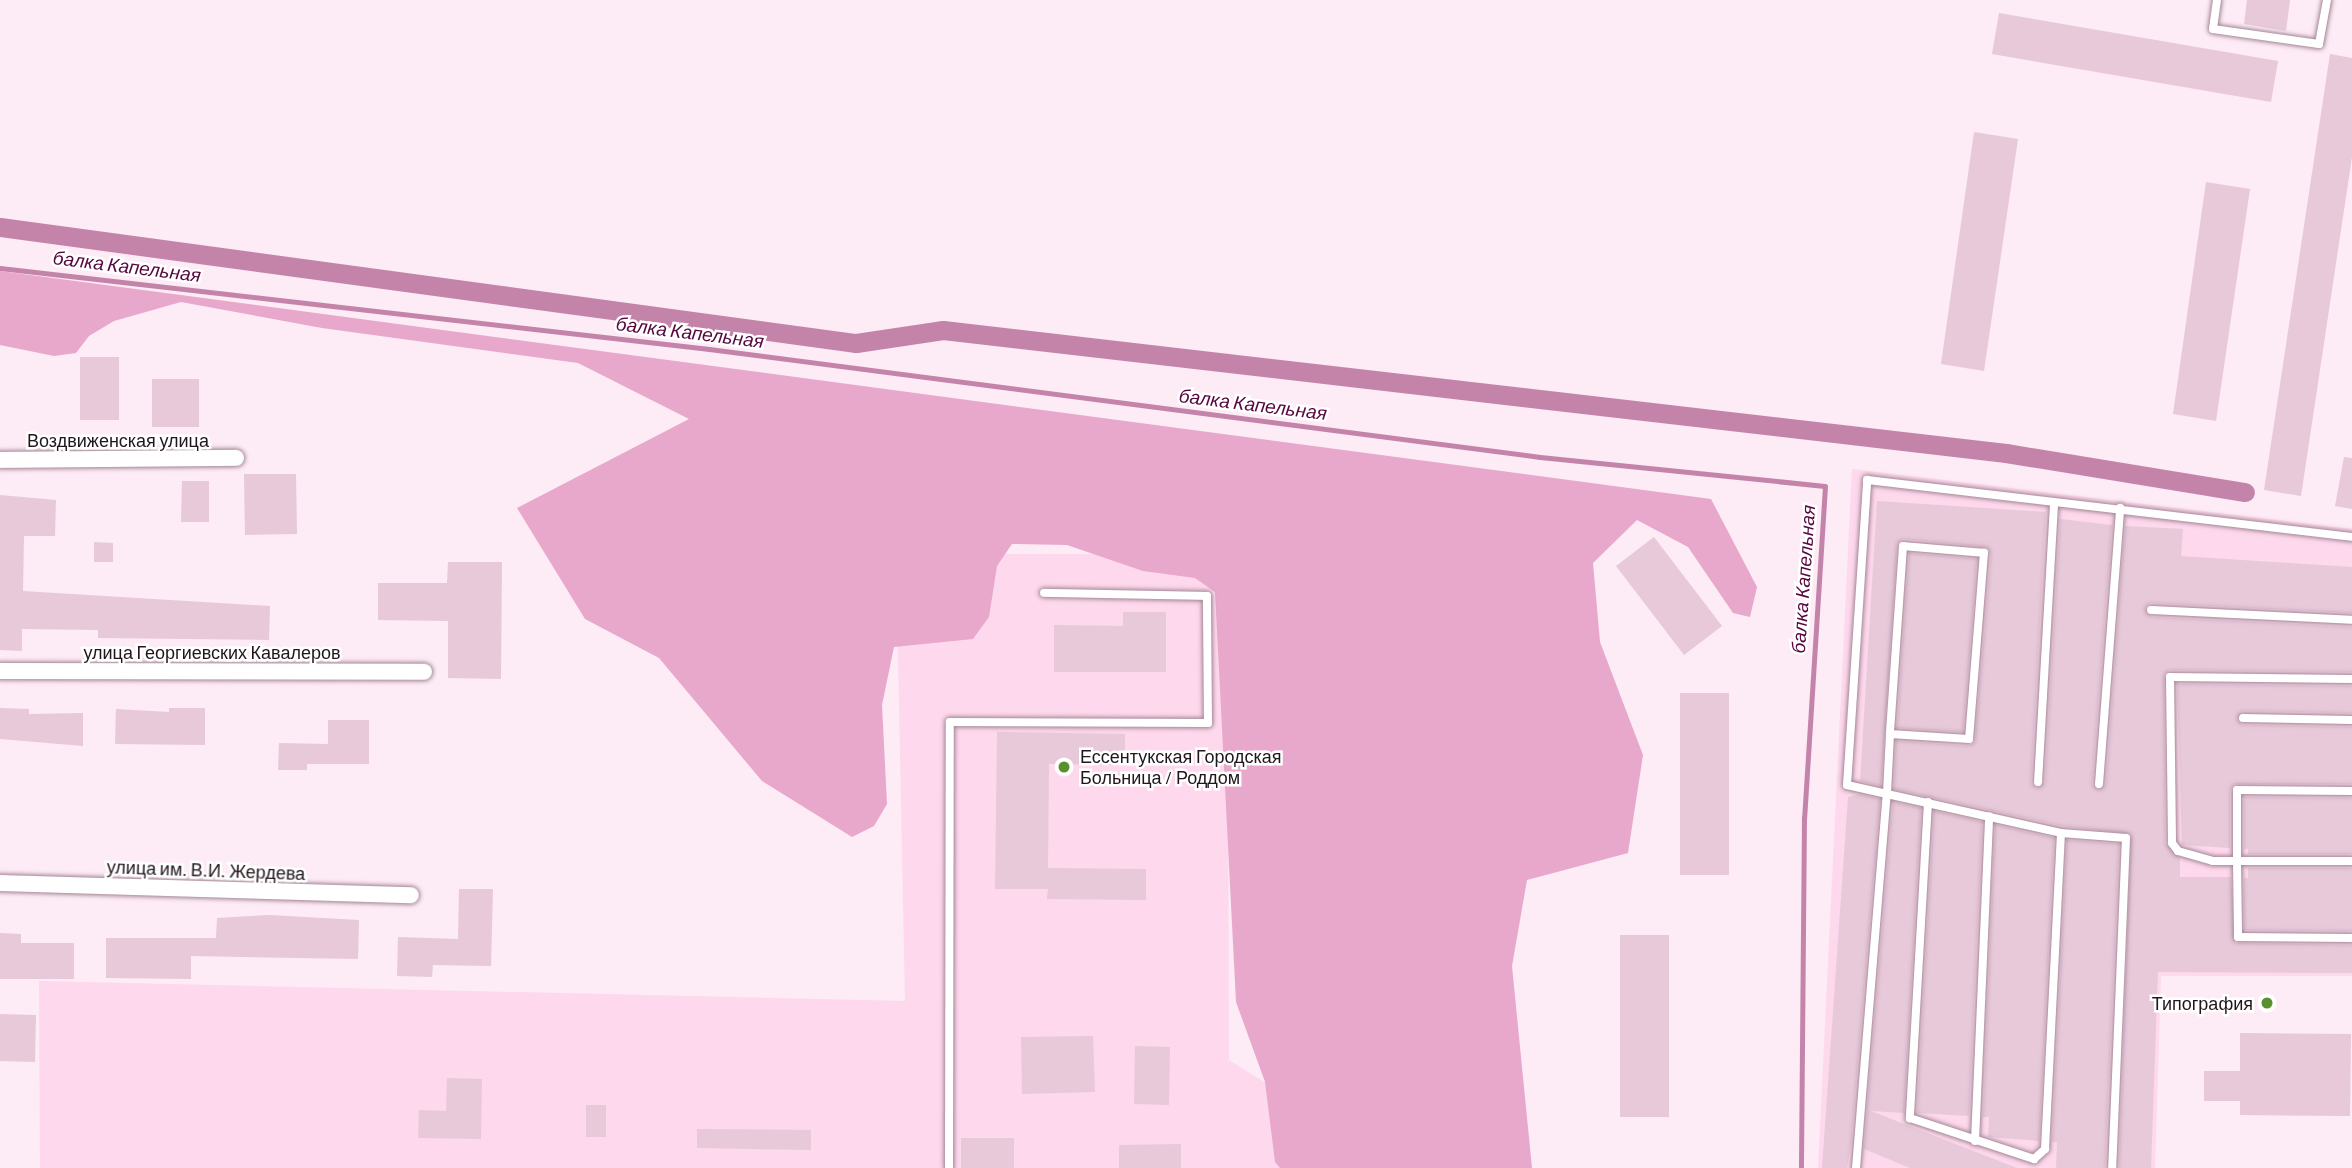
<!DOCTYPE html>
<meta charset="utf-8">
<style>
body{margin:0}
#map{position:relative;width:2352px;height:1168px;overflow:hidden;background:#fdebf5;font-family:Barlow,sans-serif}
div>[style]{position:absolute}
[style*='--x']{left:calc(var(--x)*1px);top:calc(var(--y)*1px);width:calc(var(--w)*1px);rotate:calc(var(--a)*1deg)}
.built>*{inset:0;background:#fed8ec}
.green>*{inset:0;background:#e7a8cb}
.stream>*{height:5px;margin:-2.5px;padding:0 2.5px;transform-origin:2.5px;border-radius:2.5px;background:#c484a9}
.canal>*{height:19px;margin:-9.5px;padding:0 9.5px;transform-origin:9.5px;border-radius:9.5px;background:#c484a9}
.building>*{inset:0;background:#e7c9d9}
.roads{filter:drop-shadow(0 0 2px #a38796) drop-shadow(0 0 2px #a38796)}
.lane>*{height:8px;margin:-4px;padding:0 4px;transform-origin:4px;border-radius:4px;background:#fff}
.street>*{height:16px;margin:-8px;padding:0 8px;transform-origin:8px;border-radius:8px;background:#fff}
.dots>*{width:19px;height:19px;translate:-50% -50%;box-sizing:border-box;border:4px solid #fff;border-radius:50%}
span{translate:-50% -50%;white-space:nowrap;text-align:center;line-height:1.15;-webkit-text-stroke:5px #fff;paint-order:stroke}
.street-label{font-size:18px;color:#20161c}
.poi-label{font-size:18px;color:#20161c}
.left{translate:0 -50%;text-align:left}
.right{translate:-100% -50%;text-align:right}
.water-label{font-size:19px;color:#57083f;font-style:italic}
</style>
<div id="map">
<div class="built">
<div style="clip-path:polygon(1852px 469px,2352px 529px,2352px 976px,2161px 976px,2155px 1168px,1818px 1168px)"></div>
<div style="clip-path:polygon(896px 554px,1227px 554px,1229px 1060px,1402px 1168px,40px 1168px,39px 981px,905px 1001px)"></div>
</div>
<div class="green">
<div style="clip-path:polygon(0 271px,1711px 499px,1757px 587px,1750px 617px,1733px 613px,1688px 547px,1637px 520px,1593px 563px,1600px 642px,1643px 755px,1628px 853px,1527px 880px,1512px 966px,1532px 1168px,1280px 1168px,1275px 1162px,1265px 1082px,1236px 1002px,1215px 592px,1195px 578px,1143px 571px,1067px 545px,1012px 544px,997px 566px,989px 617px,973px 639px,894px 647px,882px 705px,887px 804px,874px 826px,852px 837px,762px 781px,659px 658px,585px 619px,517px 508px,689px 419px,578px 363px,322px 328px,181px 302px,114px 321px,89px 336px,76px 353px,54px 356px,0 345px)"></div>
</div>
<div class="stream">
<div style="--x:0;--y:268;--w:714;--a:6.52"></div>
<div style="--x:709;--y:349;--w:838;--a:7.4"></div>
<div style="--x:1540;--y:457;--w:286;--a:5.8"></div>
<div style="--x:1825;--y:486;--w:332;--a:93.6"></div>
<div style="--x:1804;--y:817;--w:351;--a:90.5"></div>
</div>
<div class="canal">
<div style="--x:0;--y:227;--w:864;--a:7.72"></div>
<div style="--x:856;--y:343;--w:88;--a:-8.5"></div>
<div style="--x:943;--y:330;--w:1070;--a:6.6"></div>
<div style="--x:2006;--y:453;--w:242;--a:9.3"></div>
</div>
<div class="building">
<div style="clip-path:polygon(2247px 0,2290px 0,2286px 31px,2244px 24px)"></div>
<div style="clip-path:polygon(1999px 13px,2278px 61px,2271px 102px,1992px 54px)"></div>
<div style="clip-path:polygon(2330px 54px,2352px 58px,2352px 157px,2301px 496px,2264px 490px)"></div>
<div style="clip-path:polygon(1974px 132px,2018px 139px,1984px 371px,1941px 364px)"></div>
<div style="clip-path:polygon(2206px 182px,2250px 189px,2216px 421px,2173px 414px)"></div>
<div style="clip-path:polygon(80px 357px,119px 357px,119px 420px,80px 420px)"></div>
<div style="clip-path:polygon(152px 379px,199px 379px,199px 427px,152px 427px)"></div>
<div style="clip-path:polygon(2344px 457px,2352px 458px,2352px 509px,2335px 506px)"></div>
<div style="clip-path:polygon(244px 474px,296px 474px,297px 534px,245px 535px)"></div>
<div style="clip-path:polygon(182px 481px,209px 481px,209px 522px,181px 522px)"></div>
<div style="clip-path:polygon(0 495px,56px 500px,55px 536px,24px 536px,23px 591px,270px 606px,269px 640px,98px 638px,98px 630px,22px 629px,22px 651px,0 650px)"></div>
<div style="clip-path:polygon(1877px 501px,2046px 512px,2031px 782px,2037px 788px,2045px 782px,2060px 519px,2112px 525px,2092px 784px,2098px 790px,2106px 784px,2125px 526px,2183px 529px,2181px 556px,2352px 567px,2352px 613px,2151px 603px,2145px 607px,2151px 617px,2352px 627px,2352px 672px,2170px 670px,2164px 674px,2165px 843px,2180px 858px,2180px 877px,2231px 877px,2235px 943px,2352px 945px,2352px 973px,2158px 972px,2151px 1168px,2119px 1168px,2131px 834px,2062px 826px,1894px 789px,1896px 741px,1969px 746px,1975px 742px,1991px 554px,1987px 547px,1904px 539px,1897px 543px,1881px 786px,1860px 781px)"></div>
<div style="clip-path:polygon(1654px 537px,1722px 626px,1684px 655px,1616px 566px)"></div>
<div style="clip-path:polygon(94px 542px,113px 543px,113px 562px,94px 562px)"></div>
<div style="clip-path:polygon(1909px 553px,1977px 559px,1963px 732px,1897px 728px)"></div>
<div style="clip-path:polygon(448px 562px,502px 562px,501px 679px,448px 678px,448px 621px,378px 620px,378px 583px,447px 583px)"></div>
<div style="clip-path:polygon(1123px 612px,1166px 612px,1166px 672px,1054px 672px,1054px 625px,1123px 626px)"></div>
<div style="clip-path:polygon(2177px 684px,2352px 686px,2352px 713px,2243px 711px,2237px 719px,2243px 725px,2352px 727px,2352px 784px,2234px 784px,2230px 790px,2230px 848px,2182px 845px)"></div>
<div style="clip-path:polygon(1680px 693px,1729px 693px,1729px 875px,1680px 875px)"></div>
<div style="clip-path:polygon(0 708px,29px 709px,29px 714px,83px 713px,83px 746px,0 739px)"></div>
<div style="clip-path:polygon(169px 708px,205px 708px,205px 745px,115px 744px,116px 709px,169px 712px)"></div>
<div style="clip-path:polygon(328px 720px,369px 720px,369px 764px,307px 764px,307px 770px,278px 770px,279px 743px,328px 744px)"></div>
<div style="clip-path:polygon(997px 732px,1125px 734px,1125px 765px,1049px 764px,1048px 868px,1146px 869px,1146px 900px,1047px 899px,1048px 889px,995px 889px)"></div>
<div style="clip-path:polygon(1859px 794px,1880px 799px,1851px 1144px,1847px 1168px,1822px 1168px,1848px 797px)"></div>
<div style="clip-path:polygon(2244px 797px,2352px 798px,2352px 854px,2248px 854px,2248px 849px,2244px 849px)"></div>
<div style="clip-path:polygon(1893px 802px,1921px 808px,1904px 1113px,1871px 1111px,2017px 1168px,1910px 1168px,1864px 1149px)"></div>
<div style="clip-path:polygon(1934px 811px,1982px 822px,1969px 1116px,1917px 1113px)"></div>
<div style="clip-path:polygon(1995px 825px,2054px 838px,2039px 1141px,1988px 1137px,1989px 1117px,1983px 1117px)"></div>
<div style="clip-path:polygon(2067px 840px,2119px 844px,2105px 1168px,2056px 1168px,2057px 1142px,2052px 1142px)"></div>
<div style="clip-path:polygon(2248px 868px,2352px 868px,2352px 931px,2244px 930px,2244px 878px,2248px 878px)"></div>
<div style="clip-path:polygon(459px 889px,493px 889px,491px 966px,433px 965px,432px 977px,397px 976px,398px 937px,458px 939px)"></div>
<div style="clip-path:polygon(269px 915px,359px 920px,358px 959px,191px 956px,191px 979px,106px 978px,106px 938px,216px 938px,217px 918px)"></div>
<div style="clip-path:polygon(0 933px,21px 934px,21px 943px,74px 943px,74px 979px,0 979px)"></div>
<div style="clip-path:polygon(1620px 935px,1669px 935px,1669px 1117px,1620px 1117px)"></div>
<div style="clip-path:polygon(0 1014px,36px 1015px,35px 1062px,0 1061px)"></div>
<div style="clip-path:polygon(2240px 1033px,2351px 1034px,2350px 1116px,2240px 1115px,2240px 1101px,2204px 1101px,2204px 1071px,2240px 1071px)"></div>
<div style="clip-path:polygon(1093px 1036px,1095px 1092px,1022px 1094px,1021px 1037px)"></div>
<div style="clip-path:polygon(1135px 1046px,1170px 1047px,1169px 1105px,1134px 1104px)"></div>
<div style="clip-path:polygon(447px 1078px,482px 1079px,481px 1139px,418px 1138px,419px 1110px,446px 1111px)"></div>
<div style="clip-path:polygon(586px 1105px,606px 1105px,606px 1137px,586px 1137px)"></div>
<div style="clip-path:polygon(697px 1129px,811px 1130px,811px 1150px,697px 1148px)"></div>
<div style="clip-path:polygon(961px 1138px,1014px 1138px,1014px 1168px,961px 1168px)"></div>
<div style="clip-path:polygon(1181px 1144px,1181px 1168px,1119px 1168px,1119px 1145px)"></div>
</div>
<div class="roads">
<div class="lane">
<div style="--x:2217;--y:0;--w:29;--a:98"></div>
<div style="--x:2213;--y:29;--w:107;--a:8.1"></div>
<div style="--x:2319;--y:44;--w:45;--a:-79.7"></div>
<div style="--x:2151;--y:610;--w:201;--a:2.8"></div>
<div style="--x:2352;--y:679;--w:182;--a:-179.4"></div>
<div style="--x:2170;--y:677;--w:166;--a:89.3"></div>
<div style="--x:2172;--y:843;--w:10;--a:53"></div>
<div style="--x:2178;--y:851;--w:36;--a:16"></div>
<div style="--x:2213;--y:861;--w:139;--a:0"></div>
<div style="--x:2243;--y:718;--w:109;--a:1.1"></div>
<div style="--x:1890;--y:734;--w:79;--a:3.6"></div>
<div style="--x:1969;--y:739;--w:187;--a:-85.4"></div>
<div style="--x:1984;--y:553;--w:81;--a:-175.1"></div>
<div style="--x:1903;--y:546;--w:188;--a:94"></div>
<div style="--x:1890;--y:734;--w:60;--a:92.9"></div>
<div style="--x:1887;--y:794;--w:178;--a:12.6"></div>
<div style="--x:2061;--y:833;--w:65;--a:4.4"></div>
<div style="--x:2126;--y:838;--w:330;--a:92.4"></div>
<div style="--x:2038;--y:782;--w:280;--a:-86.7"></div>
<div style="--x:2099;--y:784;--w:277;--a:-85.6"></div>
<div style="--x:2352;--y:791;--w:115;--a:-179.5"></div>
<div style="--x:2237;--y:790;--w:71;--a:90"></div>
<div style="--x:2237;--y:861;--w:76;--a:89.2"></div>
<div style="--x:2238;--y:937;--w:114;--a:0.5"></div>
<div style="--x:1928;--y:802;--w:317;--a:93.3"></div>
<div style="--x:1910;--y:1118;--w:131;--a:18.3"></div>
<div style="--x:2034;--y:1159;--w:15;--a:-42"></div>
<div style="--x:2045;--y:1149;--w:316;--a:-87.1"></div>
<div style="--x:1975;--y:1141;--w:325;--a:-87.5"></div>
<div style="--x:949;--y:1168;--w:446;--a:-89.9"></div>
<div style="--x:950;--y:722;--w:258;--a:0.2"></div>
<div style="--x:1208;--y:723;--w:127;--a:-90.5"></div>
<div style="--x:1207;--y:596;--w:163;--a:-178.9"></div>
<div style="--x:1856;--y:1168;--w:375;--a:-85.3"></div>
<div style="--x:1887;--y:794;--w:41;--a:-167.3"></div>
<div style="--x:1847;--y:785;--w:306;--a:-86.2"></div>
<div style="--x:1867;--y:480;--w:488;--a:6.7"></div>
</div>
<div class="street">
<div style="--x:0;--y:460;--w:236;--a:-0.5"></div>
<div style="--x:0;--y:671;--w:424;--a:0.1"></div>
<div style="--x:0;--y:883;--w:411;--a:1.7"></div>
</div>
</div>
<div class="dots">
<div style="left:1064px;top:767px;background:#57902c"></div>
<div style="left:2267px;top:1003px;background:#57902c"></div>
</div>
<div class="street-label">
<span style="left:118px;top:440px">Воздвиженская улица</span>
<span style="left:212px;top:652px">улица Георгиевских Кавалеров</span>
<span style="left:206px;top:870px;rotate:2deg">улица им. В.И. Жердева</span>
</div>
<div class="poi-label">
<span class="left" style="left:1080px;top:767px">Ессентукская Городская<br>Больница / Роддом</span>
<span class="right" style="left:2253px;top:1003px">Типография</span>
</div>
<div class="water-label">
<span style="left:127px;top:266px;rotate:7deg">балка Капельная</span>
<span style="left:690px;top:332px;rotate:7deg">балка Капельная</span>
<span style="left:1253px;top:404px;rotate:7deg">балка Капельная</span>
<span style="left:1803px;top:579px;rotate:-86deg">балка Капельная</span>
</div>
</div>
